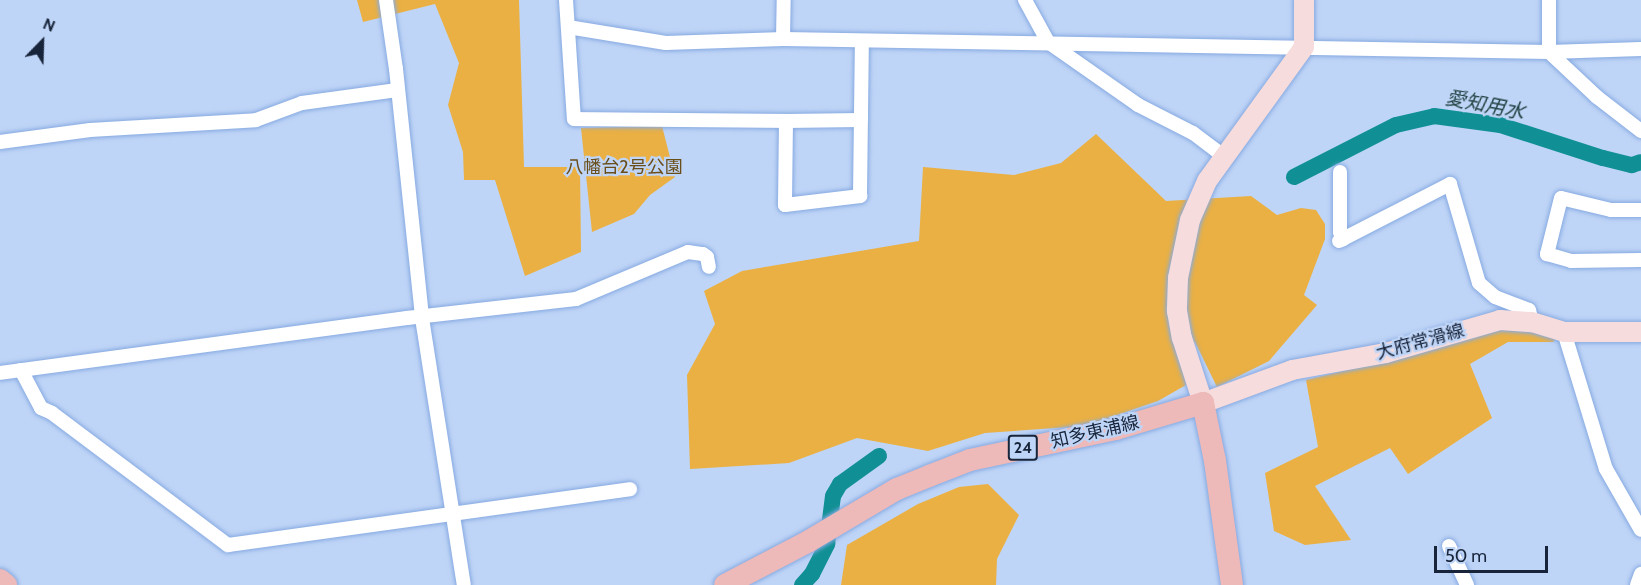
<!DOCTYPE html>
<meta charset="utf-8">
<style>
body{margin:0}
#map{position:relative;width:1641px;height:585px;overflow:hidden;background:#bfd5f7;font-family:Cabin,"Noto Sans JP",sans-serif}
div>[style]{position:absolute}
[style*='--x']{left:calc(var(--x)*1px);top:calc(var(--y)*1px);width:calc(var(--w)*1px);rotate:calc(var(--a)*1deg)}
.green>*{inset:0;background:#eab043}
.canal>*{height:16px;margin:-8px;padding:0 8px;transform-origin:8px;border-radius:8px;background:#109095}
.roads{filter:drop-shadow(0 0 2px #87aae1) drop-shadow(0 0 2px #87aae1)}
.street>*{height:14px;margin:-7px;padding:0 7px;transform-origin:7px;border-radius:7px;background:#fff}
.secondary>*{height:20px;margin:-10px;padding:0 10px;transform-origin:10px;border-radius:10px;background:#f6dcdc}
.primary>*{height:22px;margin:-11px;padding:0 11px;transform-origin:11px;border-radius:11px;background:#edb9b9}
span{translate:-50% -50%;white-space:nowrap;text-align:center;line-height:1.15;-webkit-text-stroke:4.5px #bfd5f7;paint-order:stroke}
.shield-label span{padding:2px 4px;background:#bfd5f7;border:2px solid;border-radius:4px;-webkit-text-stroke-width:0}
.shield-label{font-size:16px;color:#17243a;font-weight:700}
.park-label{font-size:18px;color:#6a4e19}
.street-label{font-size:18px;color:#17243a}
.water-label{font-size:20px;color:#224344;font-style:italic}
.north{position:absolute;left:12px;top:12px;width:60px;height:60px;-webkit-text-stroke:4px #bfd5f7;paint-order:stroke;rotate:23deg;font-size:16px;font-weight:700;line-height:24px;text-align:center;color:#17243a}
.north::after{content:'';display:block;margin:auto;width:21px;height:27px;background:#17243a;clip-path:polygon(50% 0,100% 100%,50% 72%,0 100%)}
.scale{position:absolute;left:1434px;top:546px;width:114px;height:27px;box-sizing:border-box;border:3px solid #17243a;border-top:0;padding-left:8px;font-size:18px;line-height:21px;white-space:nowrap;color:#17243a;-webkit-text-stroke:4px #bfd5f7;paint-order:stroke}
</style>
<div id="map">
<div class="green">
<div style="clip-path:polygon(357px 0,519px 0,524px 167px,580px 167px,581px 252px,525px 276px,495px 180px,464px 180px,463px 152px,448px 105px,459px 63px,435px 4px,363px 22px)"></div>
<div style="clip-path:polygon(662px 126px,675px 177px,650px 195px,634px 214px,592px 232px,581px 128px)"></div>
<div style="clip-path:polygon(1096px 134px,1166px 201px,1251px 196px,1277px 215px,1301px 208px,1316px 210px,1325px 224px,1325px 239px,1304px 295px,1317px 305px,1269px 361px,1217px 387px,1195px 342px,1179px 349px,1186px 385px,1158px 401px,1085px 426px,985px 433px,928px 451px,857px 438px,789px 463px,690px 469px,687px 375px,715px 324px,704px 291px,742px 271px,919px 241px,923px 167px,1014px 175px,1061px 163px)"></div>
<div style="clip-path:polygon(1501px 325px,1557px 337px,1553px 342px,1508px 342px,1470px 364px,1492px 418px,1408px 474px,1390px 448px,1315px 486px,1351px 540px,1305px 545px,1274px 531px,1265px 473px,1318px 447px,1306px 380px,1388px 360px)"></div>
<div style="clip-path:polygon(988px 484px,1019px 515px,997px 559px,996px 585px,841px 585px,847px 545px,918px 504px,959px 487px)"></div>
</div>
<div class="canal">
<div style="--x:1294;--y:177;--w:114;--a:-27"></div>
<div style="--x:1396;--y:125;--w:39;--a:-13"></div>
<div style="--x:1434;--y:116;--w:67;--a:7.8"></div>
<div style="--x:1500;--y:125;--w:108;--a:17.8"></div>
<div style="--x:1603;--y:158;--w:30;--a:14"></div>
<div style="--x:1632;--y:165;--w:9;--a:-18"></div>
<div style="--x:802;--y:585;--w:15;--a:-48"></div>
<div style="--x:812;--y:574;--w:34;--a:-63"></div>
<div style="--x:827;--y:544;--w:48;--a:-82.9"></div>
<div style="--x:833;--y:496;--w:14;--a:-60"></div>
<div style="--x:840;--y:484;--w:48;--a:-35.7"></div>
</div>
<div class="roads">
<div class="street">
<div style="--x:386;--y:0;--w:70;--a:81.8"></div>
<div style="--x:396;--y:69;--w:250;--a:84"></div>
<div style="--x:422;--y:318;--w:270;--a:81.1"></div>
<div style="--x:566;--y:0;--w:119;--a:86.2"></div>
<div style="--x:574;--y:119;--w:212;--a:0.5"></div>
<div style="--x:786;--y:121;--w:84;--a:90.7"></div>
<div style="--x:785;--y:205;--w:76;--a:-6.8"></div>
<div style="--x:860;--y:196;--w:154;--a:-89.3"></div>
<div style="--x:1025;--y:0;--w:48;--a:61.3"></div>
<div style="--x:1048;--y:42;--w:110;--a:35"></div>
<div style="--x:1138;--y:105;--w:62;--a:27"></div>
<div style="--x:1193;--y:133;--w:40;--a:37"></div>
<div style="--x:1549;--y:0;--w:52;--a:90"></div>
<div style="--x:1549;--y:52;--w:66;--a:43.2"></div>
<div style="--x:1597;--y:97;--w:56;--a:37.7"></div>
<div style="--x:568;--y:27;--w:99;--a:9.3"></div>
<div style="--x:666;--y:43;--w:117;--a:-2"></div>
<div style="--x:783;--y:39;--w:766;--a:0.97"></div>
<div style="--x:1549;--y:52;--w:92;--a:-1.9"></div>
<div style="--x:783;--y:39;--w:39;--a:-89"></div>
<div style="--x:786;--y:121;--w:75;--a:-0.8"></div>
<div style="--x:0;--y:142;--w:91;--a:-7.6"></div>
<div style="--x:90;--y:130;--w:166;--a:-3.4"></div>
<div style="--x:256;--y:120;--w:49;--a:-20.3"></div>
<div style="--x:302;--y:103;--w:96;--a:-7.8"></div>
<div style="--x:1340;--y:172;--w:60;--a:90"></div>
<div style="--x:1340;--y:232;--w:8;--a:67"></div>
<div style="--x:1641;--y:210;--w:30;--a:180"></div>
<div style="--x:1611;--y:210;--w:51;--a:-166.5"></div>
<div style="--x:1561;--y:198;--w:58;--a:104"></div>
<div style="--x:1547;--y:254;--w:25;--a:16"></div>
<div style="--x:1571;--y:261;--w:70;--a:-0.8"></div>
<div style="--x:1339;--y:241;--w:125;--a:-27.2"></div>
<div style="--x:1450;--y:184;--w:103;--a:73.7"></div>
<div style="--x:1479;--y:283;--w:21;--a:41"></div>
<div style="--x:1495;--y:297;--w:36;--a:21"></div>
<div style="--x:1529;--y:310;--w:12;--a:76"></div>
<div style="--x:1564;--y:332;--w:143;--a:73"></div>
<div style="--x:1606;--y:469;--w:70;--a:60.2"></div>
<div style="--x:21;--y:370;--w:43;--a:62.2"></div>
<div style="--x:41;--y:408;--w:12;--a:24"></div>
<div style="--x:52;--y:413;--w:220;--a:36.9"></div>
<div style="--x:228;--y:545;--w:406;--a:-7.9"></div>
<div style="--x:0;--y:373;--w:411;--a:-7.7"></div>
<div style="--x:407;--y:318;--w:170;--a:-6.4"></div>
<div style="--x:576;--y:299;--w:121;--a:-22.8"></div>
<div style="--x:688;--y:252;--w:15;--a:8"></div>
<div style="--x:703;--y:254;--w:5;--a:37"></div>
<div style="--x:707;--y:257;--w:10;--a:79"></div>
<div style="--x:1449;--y:546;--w:43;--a:65.2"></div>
<div style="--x:1637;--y:585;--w:12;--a:-70"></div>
</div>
<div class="secondary">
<div style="--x:1304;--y:0;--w:47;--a:90"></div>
<div style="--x:1304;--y:47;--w:165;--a:125.9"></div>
<div style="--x:1207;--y:181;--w:43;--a:113.6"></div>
<div style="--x:1190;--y:220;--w:59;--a:101.7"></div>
<div style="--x:1178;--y:278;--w:33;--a:92"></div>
<div style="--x:1177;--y:311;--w:27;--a:80"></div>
<div style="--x:1182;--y:338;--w:68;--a:72.1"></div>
<div style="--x:1203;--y:403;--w:95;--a:-20.3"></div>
<div style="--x:1292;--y:370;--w:96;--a:-10.3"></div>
<div style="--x:1386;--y:353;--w:119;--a:-16.1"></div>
<div style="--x:1500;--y:320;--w:32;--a:4"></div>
<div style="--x:1532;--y:322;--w:34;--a:17"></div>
<div style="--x:1564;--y:332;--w:77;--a:0"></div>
</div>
<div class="primary">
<div style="--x:0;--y:580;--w:8;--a:40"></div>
<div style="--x:725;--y:585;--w:95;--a:-27.6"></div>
<div style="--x:809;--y:541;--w:102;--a:-30.6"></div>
<div style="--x:897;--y:489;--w:35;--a:-22"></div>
<div style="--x:929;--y:476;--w:44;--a:-21.3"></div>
<div style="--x:970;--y:460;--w:149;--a:-12"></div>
<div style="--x:1116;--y:429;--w:91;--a:-16.6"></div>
<div style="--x:1203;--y:403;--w:59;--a:78.3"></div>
<div style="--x:1215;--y:461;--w:125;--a:82.2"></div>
</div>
</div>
<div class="shield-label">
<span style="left:1023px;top:448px">24</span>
</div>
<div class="park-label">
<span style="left:624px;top:167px">八幡台2号公園</span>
</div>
<div class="street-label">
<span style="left:1420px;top:342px;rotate:-15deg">大府常滑線</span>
<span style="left:1095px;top:432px;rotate:-13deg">知多東浦線</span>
</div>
<div class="water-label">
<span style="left:1485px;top:105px;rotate:11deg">愛知用水</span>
</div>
<div class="north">N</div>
<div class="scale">50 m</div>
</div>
